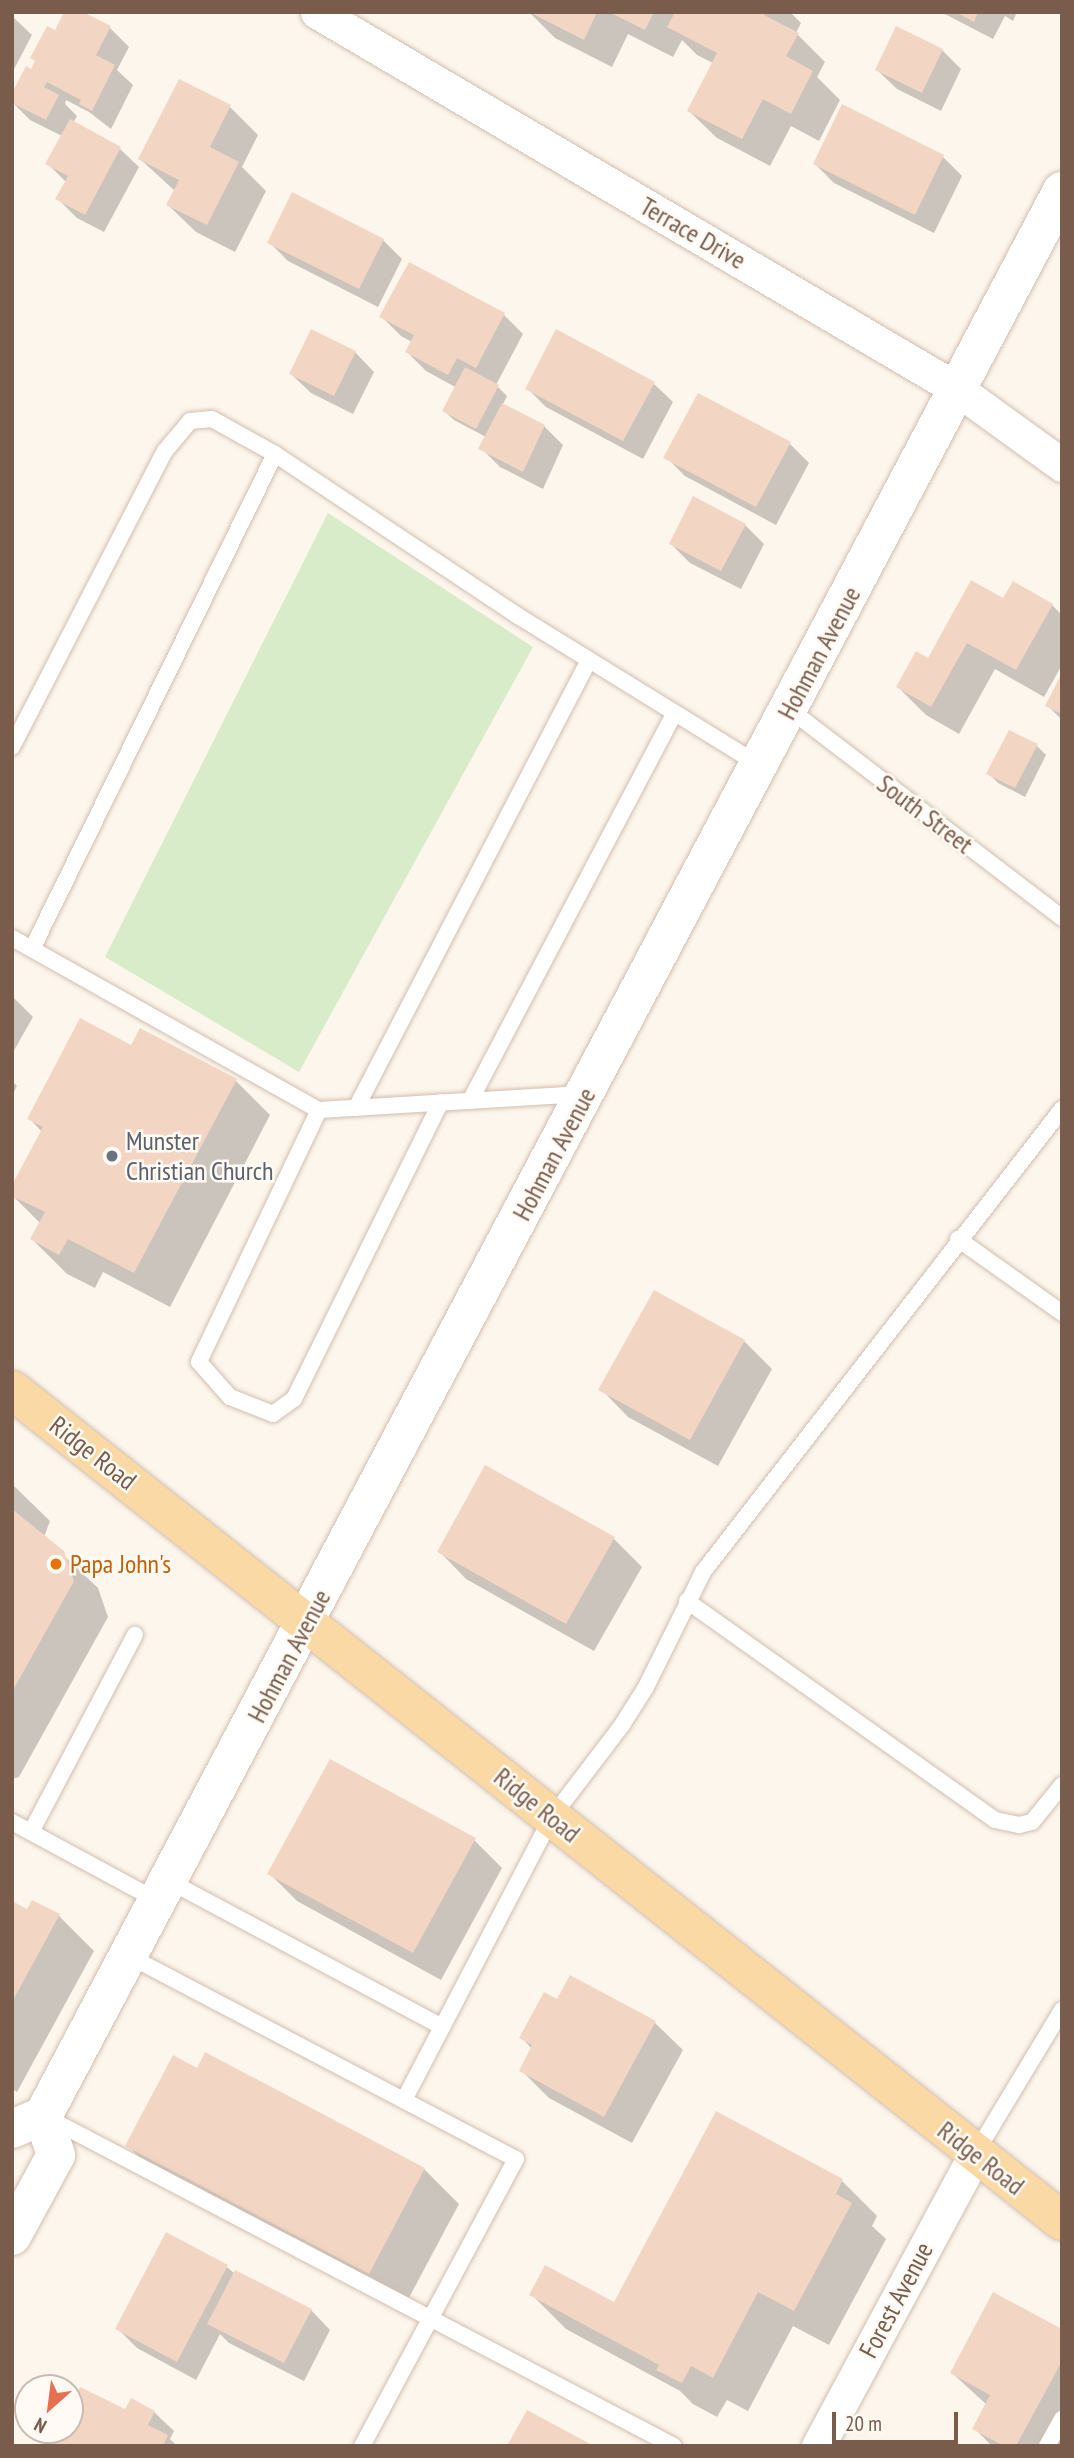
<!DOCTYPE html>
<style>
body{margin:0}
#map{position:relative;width:1074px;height:2458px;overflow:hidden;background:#fdf6ec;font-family:"PT Sans Narrow",sans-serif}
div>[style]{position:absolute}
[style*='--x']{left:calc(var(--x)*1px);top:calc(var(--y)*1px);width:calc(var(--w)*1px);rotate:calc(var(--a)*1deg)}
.green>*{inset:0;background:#d8ecc9}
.shadow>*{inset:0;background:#0003}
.building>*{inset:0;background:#f3d5c3}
.roads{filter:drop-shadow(0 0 2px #d1beb0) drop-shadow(0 0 2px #d1beb0)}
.lane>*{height:16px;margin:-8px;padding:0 8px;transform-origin:8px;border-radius:8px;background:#fff}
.street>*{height:33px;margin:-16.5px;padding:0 16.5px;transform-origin:16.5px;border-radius:16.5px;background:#fff}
.secondary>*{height:38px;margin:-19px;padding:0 19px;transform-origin:19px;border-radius:19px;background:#fff}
.primary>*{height:38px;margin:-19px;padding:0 19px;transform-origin:19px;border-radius:19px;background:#fbd9a5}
.dots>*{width:19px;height:19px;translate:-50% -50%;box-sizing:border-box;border:4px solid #fffaf3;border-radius:50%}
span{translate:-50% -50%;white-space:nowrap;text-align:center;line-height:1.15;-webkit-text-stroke:5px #fffaf3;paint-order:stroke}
.street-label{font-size:26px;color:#7a5c4d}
.worship-label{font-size:26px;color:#5b616d}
.left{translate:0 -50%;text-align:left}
.food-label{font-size:26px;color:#c56008}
.frame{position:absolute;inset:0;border:14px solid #7a5c4d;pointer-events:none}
.north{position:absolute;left:14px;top:2374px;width:70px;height:70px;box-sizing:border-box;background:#fffaf3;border:2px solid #cabbb1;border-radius:50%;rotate:208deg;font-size:19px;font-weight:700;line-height:28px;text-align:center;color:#7a5c4d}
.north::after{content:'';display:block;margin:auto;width:24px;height:32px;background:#e76f51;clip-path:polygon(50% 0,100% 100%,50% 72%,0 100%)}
.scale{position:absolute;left:832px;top:2412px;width:126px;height:32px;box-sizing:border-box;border:4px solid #7a5c4d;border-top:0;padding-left:9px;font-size:21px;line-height:24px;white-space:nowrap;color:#7a5c4d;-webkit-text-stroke:5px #fffaf3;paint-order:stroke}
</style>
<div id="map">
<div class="green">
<div style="clip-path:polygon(328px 513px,533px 647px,299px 1072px,105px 957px)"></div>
</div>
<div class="shadow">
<div style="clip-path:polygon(529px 12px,790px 12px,801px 23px,796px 33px,825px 62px,817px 77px,840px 100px,819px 141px,791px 126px,770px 166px,717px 138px,689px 111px,713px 63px,697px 55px,682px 40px,673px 57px,628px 34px,612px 67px,555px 38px)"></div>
<div style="clip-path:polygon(941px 12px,1017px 12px,1013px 21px,1005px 16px,993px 39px)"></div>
<div style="clip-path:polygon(12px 16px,32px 35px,12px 73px)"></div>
<div style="clip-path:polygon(110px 28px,129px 47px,117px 70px,133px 85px,111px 129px,89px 112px,66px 100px,65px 104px,77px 116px,73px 123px,119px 148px,139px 167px,104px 232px,77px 218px,58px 199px,66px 182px,47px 163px,62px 136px,30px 120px,12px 102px,56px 32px)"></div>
<div style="clip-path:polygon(942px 50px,961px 69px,941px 111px,897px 89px,877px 70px)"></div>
<div style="clip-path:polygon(230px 107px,258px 135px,242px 167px,266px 191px,235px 252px,196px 232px,168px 205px,175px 191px,140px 159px)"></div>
<div style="clip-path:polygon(943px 157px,962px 176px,934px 233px,834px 183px,815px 164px)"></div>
<div style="clip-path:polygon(383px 240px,402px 259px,378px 307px,288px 261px,269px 242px)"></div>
<div style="clip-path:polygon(504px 315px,523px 334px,496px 385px,507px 396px,502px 406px,544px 426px,563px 445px,543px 489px,500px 467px,481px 448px,486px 437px,454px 420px,444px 411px,457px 388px,426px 371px,407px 352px,412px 342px,401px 336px,382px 317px)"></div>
<div style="clip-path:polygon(355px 352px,374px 372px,353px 414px,311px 393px,291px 374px)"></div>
<div style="clip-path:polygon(653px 383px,673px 402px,643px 459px,546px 407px,527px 388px)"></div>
<div style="clip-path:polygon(790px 444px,809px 463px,776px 525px,685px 476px,666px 457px)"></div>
<div style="clip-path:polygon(745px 525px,764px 544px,741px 589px,690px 563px,671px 544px)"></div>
<div style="clip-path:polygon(1004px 600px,1052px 605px,1062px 615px,1062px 665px,1044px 697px,995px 669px,959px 734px,926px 715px,898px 687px)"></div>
<div style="clip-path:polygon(1062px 677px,1062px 720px,1047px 705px)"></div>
<div style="clip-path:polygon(1037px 746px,1046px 755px,1025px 797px,998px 783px,989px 774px)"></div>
<div style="clip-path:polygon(12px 996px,33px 1017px,12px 1054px)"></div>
<div style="clip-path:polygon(131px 1047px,235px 1080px,270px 1115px,170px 1307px,103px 1272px,95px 1288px,67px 1274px,32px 1239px,41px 1224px,12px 1195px,42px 1132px,29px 1118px)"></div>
<div style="clip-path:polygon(12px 1081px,17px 1086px,12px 1096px)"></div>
<div style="clip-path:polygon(744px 1341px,772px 1369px,718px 1466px,628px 1417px,601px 1389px)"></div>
<div style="clip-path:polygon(12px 1484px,50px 1521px,44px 1537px,98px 1588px,108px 1617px,19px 1777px,12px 1779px)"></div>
<div style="clip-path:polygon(614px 1539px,642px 1567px,594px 1651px,466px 1579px,439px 1551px)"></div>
<div style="clip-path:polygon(474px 1840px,502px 1868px,441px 1980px,297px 1901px,269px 1873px)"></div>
<div style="clip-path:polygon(12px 1903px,28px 1911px,59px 1916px,94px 1951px,17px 2092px,12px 2089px)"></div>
<div style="clip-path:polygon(557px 2002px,655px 2023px,683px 2050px,632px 2143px,549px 2098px,521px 2070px,532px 2049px,521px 2037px)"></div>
<div style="clip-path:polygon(197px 2070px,424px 2169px,459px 2204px,404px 2307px,162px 2180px,127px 2145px)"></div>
<div style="clip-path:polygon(717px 2113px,842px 2181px,877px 2216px,872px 2226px,886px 2239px,829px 2345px,793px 2326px,748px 2411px,727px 2400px,717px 2417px,693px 2404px,680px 2391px,566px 2329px,531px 2294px,615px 2304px)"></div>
<div style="clip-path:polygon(227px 2267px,235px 2274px,311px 2310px,330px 2330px,304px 2381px,229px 2343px,220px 2334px,196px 2380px,137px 2348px,118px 2329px)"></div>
<div style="clip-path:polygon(1062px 2331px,1062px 2440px,1059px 2446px,992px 2446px,974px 2428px,987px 2405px,952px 2373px)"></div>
<div style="clip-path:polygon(70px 2410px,154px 2412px,174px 2431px,170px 2439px,177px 2446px,52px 2446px,60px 2430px,70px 2430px)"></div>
</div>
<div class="building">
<div style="clip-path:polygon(64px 12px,83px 12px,111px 26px,96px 55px,115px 65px,92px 111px,79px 104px,81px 100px,47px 82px,44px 87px,59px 95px,46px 120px,12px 103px,12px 93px,26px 66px,31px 69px,35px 61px,30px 58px,47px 26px,55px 30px)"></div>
<div style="clip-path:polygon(529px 12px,597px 12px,584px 40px)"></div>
<div style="clip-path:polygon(609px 12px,654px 12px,645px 30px)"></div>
<div style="clip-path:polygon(675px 12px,765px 12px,764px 15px,799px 33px,786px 56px,813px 71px,791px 114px,763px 99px,742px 139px,687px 111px,717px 53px,667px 27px)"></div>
<div style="clip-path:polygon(956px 12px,978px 12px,974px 22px)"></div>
<div style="clip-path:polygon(896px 26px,943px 49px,922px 93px,875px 70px)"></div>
<div style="clip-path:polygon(179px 79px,231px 105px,210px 147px,239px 162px,207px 225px,166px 205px,179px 180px,138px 159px)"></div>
<div style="clip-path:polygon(842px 104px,944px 155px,915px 215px,813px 164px)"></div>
<div style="clip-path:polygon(70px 119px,121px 147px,85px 215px,55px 199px,68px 176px,45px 164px)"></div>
<div style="clip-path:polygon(292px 192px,384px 239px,359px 289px,267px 243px)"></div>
<div style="clip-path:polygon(409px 262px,505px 313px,476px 368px,457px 358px,448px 375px,405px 352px,414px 335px,379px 317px)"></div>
<div style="clip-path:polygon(311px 329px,356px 351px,334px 396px,289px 374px)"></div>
<div style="clip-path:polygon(556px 329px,655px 382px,623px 441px,525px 389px)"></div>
<div style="clip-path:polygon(465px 367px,499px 385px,476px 429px,442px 411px)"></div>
<div style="clip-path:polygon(698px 393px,791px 442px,756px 507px,663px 458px)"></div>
<div style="clip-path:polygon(502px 403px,545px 425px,523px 472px,478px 449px)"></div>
<div style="clip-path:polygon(693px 496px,746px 524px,721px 571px,669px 544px)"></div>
<div style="clip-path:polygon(971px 580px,1003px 598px,1013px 581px,1053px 604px,1016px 670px,967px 643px,931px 707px,896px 687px,916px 651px,928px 658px)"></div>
<div style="clip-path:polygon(1062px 673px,1062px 714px,1045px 706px)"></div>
<div style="clip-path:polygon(1009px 730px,1038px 744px,1015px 788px,986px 774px)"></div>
<div style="clip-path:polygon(80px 1018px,131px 1045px,140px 1028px,237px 1079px,134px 1273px,68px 1239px,59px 1255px,30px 1239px,45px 1212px,12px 1196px,12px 1185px,43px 1127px,27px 1119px)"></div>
<div style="clip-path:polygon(654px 1290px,745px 1340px,690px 1440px,598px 1390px)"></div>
<div style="clip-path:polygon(485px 1465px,615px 1537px,566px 1624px,437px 1552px)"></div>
<div style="clip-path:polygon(12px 1509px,64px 1551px,74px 1581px,12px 1692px)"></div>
<div style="clip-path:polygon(330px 1759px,476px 1838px,413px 1953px,267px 1874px)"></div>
<div style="clip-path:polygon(32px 1900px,60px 1914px,12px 2002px,12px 1901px,27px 1909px)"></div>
<div style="clip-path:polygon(570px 1975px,656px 2021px,604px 2117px,519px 2071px,532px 2045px,519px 2038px,544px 1992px,557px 1999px)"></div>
<div style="clip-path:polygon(205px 2052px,425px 2168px,369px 2274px,125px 2146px,173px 2055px,197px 2068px)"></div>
<div style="clip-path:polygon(716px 2111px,843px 2179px,836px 2194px,852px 2203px,794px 2311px,758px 2292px,713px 2378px,691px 2366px,682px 2383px,656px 2370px,659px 2365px,529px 2295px,545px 2265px,614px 2302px)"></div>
<div style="clip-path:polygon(166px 2232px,228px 2265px,177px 2362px,115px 2329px)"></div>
<div style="clip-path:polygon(235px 2270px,312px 2309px,284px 2363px,207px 2324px)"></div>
<div style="clip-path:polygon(993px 2292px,1062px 2329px,1062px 2361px,1016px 2446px,1004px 2446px,972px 2429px,990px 2395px,950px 2373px)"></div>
<div style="clip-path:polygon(80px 2387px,125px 2409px,131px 2398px,155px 2411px,148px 2425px,168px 2435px,163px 2446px,50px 2446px,58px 2430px,70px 2430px,70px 2406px)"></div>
<div style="clip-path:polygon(527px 2410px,594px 2446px,507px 2446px)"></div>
</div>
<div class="roads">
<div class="lane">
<div style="--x:789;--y:709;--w:344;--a:37.4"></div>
<div style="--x:12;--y:747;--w:333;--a:-62.7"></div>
<div style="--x:165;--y:451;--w:39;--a:-50"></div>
<div style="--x:190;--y:421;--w:22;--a:-5"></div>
<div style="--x:212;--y:419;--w:72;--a:29.1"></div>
<div style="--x:275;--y:454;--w:292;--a:33.7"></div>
<div style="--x:518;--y:616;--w:283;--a:31.7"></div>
<div style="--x:12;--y:938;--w:352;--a:29.3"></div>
<div style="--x:319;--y:1110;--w:264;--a:-3.5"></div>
<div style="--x:32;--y:949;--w:551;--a:-63.85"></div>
<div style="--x:470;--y:1101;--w:437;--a:-62.2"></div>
<div style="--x:356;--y:1108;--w:505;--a:-62.52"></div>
<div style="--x:319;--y:1110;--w:279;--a:115.5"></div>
<div style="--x:199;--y:1362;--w:47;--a:48.5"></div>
<div style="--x:230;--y:1397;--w:46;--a:21.6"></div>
<div style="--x:273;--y:1414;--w:26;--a:-36"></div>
<div style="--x:294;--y:1399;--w:331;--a:-63.7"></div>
<div style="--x:958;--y:1239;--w:128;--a:35.4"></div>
<div style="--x:687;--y:1601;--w:378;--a:35.4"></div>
<div style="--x:995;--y:1820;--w:25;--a:12"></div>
<div style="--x:1019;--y:1825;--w:13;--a:-13"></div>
<div style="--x:1032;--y:1822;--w:48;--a:-51"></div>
<div style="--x:12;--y:1822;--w:166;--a:28.4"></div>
<div style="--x:31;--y:1832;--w:223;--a:-62.2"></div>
<div style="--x:169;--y:1881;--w:310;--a:28.1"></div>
<div style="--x:129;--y:1956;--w:437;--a:27.7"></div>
<div style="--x:516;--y:2159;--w:326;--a:118.2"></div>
<div style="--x:404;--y:2100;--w:319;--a:-62.4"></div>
<div style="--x:552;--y:1817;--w:116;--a:-52.7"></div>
<div style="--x:622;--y:1725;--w:45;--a:-57.7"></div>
<div style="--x:646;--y:1687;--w:128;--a:-63.6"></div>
<div style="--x:703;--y:1572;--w:586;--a:-52.21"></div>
<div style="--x:50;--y:2119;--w:704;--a:27.66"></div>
<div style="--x:975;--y:2154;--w:168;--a:-58.9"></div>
<div style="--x:1047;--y:2446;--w:31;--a:-61"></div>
</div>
<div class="street">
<div style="--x:317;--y:12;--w:743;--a:30.5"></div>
<div style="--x:957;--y:389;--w:130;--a:35.9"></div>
<div style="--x:818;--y:2446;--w:332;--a:-61.7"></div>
</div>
<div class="secondary">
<div style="--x:12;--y:2129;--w:34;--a:-23"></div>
<div style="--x:43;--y:2116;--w:2178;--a:-62.11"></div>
<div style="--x:12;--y:2236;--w:92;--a:-61.5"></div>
<div style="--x:56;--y:2155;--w:41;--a:-108.4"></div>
</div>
<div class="primary">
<div style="--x:12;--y:1390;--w:1339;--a:38.36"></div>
</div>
</div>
<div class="dots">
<div style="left:112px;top:1156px;background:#6b7280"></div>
<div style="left:56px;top:1564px;background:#e8710a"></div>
</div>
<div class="street-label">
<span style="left:693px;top:233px;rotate:30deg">Terrace Drive</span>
<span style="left:819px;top:653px;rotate:-62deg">Hohman Avenue</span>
<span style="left:925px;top:814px;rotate:37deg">South Street</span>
<span style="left:554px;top:1154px;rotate:-62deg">Hohman Avenue</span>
<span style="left:93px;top:1453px;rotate:38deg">Ridge Road</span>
<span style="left:289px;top:1656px;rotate:-62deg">Hohman Avenue</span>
<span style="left:537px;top:1805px;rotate:39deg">Ridge Road</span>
<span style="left:981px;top:2158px;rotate:38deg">Ridge Road</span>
<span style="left:896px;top:2300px;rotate:-62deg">Forest Avenue</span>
</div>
<div class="worship-label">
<span class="left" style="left:126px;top:1156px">Munster<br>Christian Church</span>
</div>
<div class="food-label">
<span class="left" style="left:70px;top:1564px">Papa John's</span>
</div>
<div class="frame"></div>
<div class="north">N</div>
<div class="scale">20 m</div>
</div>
